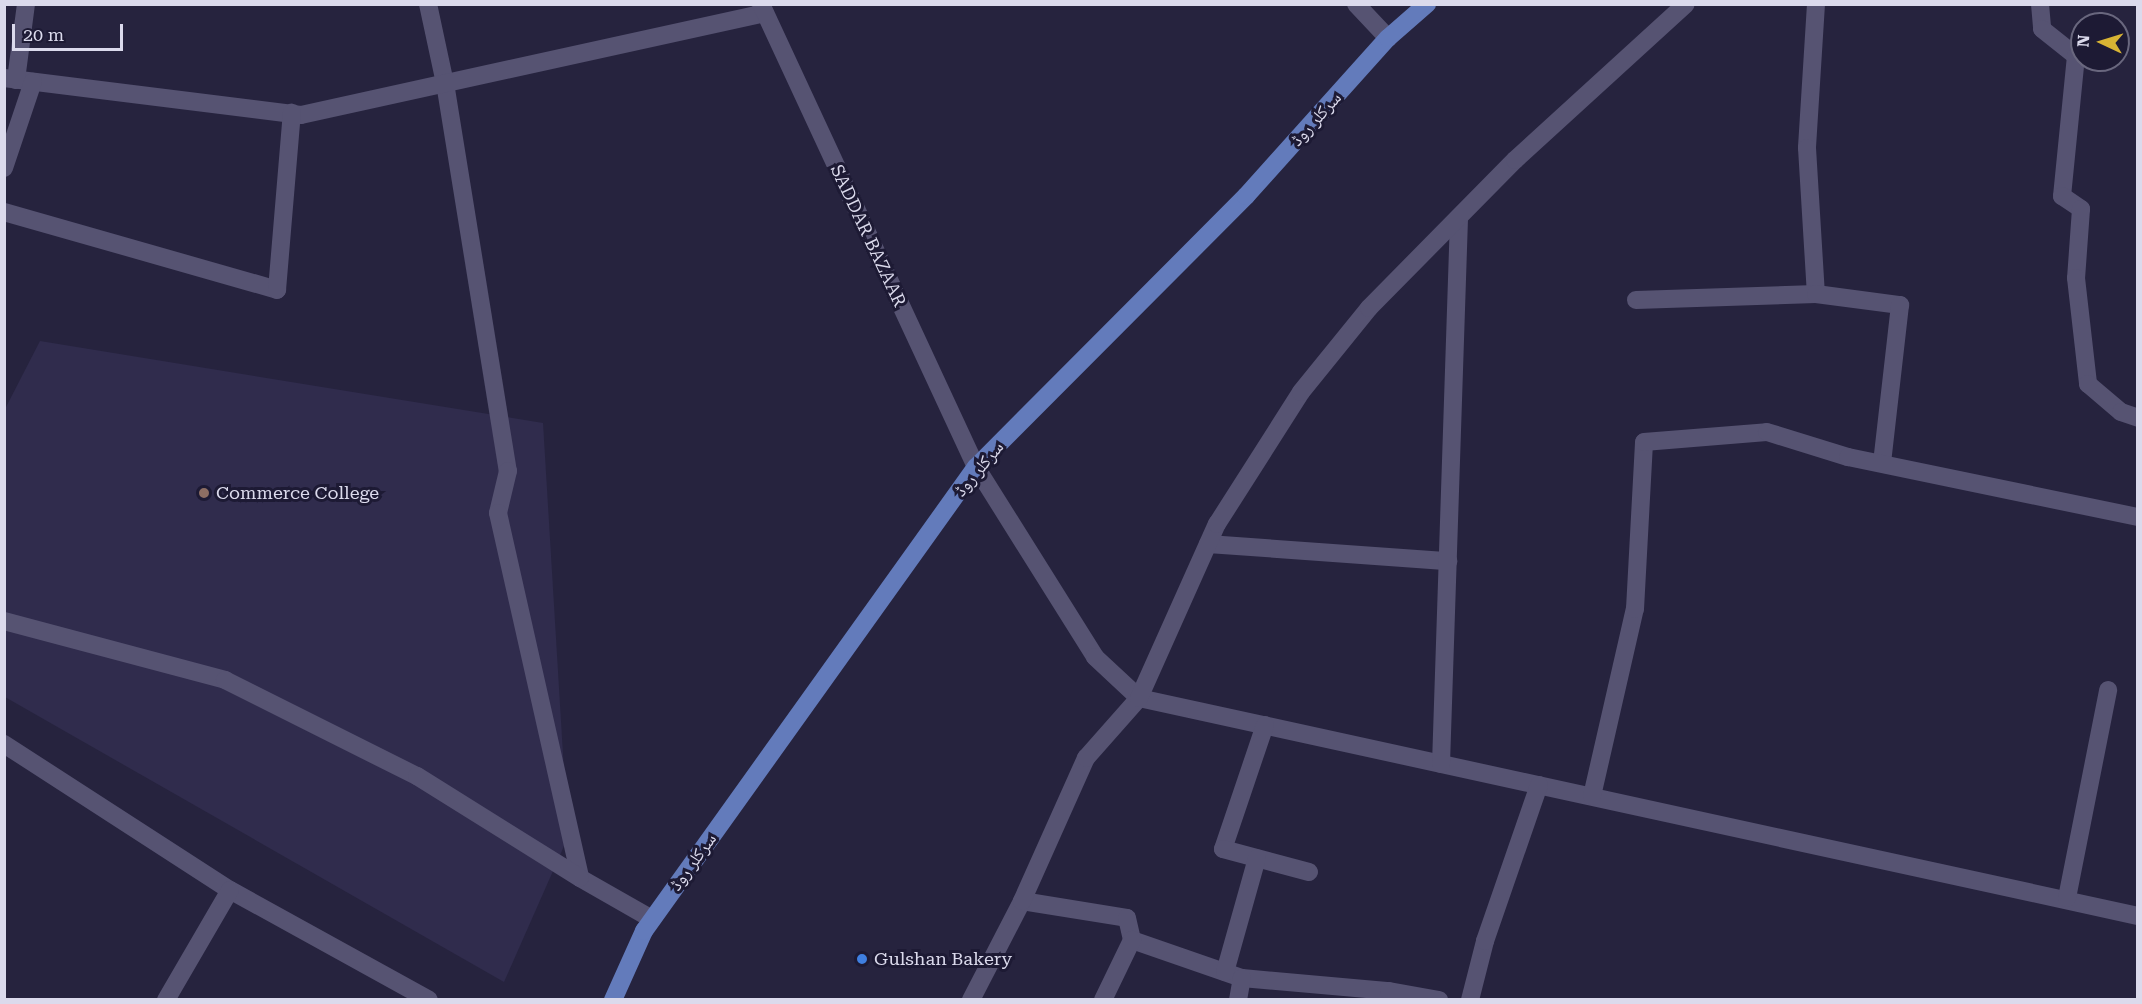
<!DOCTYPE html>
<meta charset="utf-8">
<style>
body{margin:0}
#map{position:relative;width:2142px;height:1004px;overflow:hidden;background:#26233e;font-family:"Roboto Serif","Noto Naskh Arabic",serif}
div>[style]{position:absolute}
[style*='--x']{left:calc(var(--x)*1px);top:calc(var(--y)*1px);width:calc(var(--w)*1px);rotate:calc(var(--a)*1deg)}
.built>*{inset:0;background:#302c4d}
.minor>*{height:18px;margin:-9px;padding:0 9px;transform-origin:9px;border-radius:9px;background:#565372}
.tertiary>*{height:18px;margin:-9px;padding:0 9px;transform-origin:9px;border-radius:9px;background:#565372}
.primary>*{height:18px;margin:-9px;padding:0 9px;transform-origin:9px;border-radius:9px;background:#637bbb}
.dots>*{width:16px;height:16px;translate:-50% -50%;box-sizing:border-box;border:3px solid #1d1a34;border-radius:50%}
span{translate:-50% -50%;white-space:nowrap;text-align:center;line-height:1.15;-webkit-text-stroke:6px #1d1a34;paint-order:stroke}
.street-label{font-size:18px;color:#dbdaec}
.poi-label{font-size:18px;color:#dbdaec}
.left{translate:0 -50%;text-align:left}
.frame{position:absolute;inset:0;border:6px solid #dbdaec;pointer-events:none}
.north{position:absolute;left:2070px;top:12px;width:60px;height:60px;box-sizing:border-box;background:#1d1a34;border:2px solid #69677e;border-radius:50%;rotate:274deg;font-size:16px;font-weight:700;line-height:24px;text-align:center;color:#dbdaec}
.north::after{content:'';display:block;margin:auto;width:21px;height:27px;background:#d8b434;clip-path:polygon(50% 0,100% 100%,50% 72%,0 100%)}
.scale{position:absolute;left:12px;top:24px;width:111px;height:27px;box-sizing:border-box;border:3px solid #dbdaec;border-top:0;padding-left:8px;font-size:18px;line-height:21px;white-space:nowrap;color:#dbdaec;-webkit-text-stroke:4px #1d1a34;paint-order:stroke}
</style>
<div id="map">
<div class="built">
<div style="clip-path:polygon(40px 341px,543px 423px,568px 837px,504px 982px,5px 697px,4px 411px)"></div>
</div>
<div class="minor">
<div style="--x:428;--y:4;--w:81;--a:77.9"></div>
<div style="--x:445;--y:83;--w:393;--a:80.8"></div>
<div style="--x:508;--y:471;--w:43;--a:103.4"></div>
<div style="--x:498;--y:513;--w:374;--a:77.3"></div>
<div style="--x:580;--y:878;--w:83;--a:29.7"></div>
<div style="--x:1356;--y:4;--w:47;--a:46.7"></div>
<div style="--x:1816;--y:4;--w:144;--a:93.6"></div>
<div style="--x:1807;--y:148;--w:146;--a:86.5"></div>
<div style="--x:2040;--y:4;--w:25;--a:85"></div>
<div style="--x:2042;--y:29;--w:43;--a:38.5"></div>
<div style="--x:2076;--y:56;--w:141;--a:95.7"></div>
<div style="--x:2062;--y:196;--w:23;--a:34"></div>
<div style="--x:2081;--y:209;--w:69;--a:94.1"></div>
<div style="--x:2076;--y:278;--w:107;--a:83.5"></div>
<div style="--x:2088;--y:384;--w:43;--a:40.3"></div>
<div style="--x:2121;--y:412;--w:18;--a:19"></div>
<div style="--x:4;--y:78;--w:299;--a:7.1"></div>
<div style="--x:301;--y:115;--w:475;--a:-12.4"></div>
<div style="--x:16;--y:80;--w:77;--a:-82.5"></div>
<div style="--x:4;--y:168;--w:91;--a:-71.4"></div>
<div style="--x:4;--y:212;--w:284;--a:15.9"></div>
<div style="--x:277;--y:290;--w:178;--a:-85.2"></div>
<div style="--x:1636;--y:300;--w:180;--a:-1.9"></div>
<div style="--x:1816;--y:294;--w:85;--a:7.5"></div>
<div style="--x:1900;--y:305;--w:159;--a:96.5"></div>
<div style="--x:976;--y:467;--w:224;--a:57.9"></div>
<div style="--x:1095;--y:657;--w:60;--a:43"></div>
<div style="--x:1139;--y:698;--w:1023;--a:12.31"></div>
<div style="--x:1208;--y:544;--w:241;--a:4.1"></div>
<div style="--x:4;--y:621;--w:229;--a:14.9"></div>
<div style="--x:225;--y:680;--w:215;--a:26.6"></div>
<div style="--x:417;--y:776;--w:192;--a:32"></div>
<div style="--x:1265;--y:725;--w:131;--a:108.7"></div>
<div style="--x:1223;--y:849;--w:89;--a:15"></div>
<div style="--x:4;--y:744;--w:269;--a:32.9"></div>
<div style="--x:230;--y:890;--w:227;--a:28.9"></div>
<div style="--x:1441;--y:764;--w:545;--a:-88.11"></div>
<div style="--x:1592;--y:796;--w:192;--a:-77.1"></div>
<div style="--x:1635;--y:609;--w:167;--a:-86.9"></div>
<div style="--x:1644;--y:442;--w:123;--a:-4.6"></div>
<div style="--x:1767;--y:432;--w:85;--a:17.2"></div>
<div style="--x:1848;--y:457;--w:296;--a:11.7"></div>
<div style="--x:2067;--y:898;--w:212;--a:-78.8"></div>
<div style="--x:1022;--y:901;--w:106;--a:9.2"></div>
<div style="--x:1127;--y:918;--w:23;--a:77"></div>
<div style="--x:1132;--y:940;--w:116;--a:19.1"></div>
<div style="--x:1242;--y:978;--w:148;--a:5.1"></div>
<div style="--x:1389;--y:991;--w:51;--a:10.2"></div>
<div style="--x:1225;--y:972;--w:118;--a:-74.3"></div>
<div style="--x:166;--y:1000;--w:127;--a:-59.8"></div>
<div style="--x:971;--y:1000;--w:111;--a:-62.7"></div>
<div style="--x:1022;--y:901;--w:157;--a:-65.9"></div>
<div style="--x:1086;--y:758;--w:80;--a:-48.5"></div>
<div style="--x:1139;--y:698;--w:191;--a:-65.9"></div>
<div style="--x:1217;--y:524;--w:156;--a:-57.5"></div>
<div style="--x:1301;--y:392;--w:108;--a:-51"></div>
<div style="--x:1369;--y:308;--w:208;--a:-45.4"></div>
<div style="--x:1515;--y:160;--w:231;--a:-42.4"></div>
<div style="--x:1103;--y:1000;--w:67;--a:-64.2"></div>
<div style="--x:1238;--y:1000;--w:22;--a:-80"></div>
<div style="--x:1470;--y:1000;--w:61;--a:-75.7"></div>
<div style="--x:1485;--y:941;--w:165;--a:-70.9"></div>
</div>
<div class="tertiary">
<div style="--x:761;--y:4;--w:510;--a:65.09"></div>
</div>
<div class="primary">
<div style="--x:613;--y:1000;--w:76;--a:-65.8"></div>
<div style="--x:644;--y:931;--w:571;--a:-54.42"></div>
<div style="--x:976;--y:467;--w:383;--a:-45.1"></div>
<div style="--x:1246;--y:196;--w:212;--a:-48.1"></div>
<div style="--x:1388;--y:38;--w:52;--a:-41.1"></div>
</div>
<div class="dots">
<div style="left:204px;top:493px;background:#8d6e63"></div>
<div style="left:862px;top:959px;background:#3f7fe0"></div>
</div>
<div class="street-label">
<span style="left:1316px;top:119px;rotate:-48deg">سرکلر روڈ</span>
<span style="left:868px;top:236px;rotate:65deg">SADDAR BAZAAR</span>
<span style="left:979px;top:469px;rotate:-50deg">سرکلر روڈ</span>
<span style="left:693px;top:862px;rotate:-54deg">سرکلر روڈ</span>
</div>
<div class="poi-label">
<span class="left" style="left:216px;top:493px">Commerce College</span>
<span class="left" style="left:874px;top:959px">Gulshan Bakery</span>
</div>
<div class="frame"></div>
<div class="north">N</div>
<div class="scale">20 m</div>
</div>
